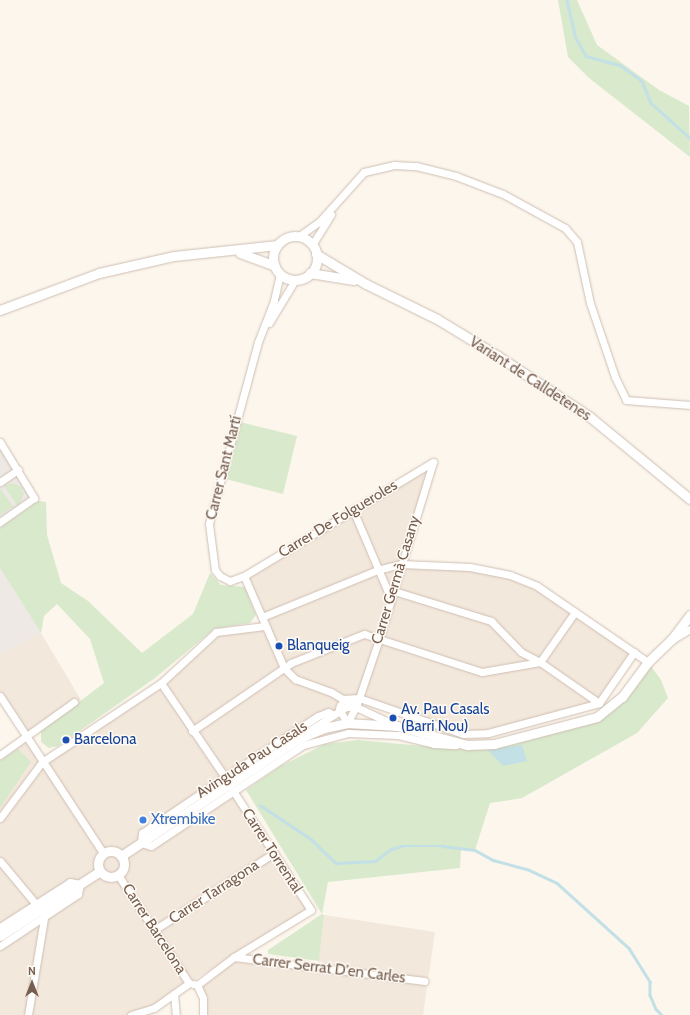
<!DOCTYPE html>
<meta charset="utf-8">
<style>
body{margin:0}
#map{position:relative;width:690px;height:1015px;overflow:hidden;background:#fcf6ed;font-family:Cabin,sans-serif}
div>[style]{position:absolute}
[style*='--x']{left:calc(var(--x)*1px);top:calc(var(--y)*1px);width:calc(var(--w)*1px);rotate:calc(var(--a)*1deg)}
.residential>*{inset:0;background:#f3e8dc}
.industrial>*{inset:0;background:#eee9e5}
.green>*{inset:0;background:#d8e9cc}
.water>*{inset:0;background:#c2e0e5}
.stream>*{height:2.5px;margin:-1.25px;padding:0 1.25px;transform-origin:1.25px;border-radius:1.25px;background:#c2e0e5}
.roads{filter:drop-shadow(0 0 1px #cebeb2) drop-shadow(0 0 1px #cebeb2)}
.minor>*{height:7px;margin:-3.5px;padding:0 3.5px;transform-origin:3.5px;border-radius:3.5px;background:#fff}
.tertiary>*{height:9px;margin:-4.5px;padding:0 4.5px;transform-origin:4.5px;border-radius:4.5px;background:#fff}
.tertiary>.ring{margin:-4.5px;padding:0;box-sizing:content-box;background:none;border:9px solid #fff;border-radius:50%}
.dots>*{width:11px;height:11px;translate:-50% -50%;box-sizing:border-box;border:2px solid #fefaf4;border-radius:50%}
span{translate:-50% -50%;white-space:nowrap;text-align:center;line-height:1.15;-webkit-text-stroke:3px #fefaf4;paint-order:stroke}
.street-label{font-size:15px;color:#775e50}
.transit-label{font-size:15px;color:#164399}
.left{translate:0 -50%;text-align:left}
.shop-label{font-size:15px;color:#366cbe}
.north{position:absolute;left:12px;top:963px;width:40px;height:40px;-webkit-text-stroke:3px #fefaf4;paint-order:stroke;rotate:0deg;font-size:11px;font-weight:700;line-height:16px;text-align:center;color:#775e50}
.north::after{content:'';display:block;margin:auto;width:14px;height:18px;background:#775e50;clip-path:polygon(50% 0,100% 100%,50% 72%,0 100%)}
</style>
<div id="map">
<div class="residential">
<div style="clip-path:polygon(433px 462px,401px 564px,470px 567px,537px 586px,634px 652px,599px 703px,488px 733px,463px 734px,359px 698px,342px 699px,339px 709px,328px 712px,225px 777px,308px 910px,189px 983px,154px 1008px,131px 1015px,0 1015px,0 752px,26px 737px,0 698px,0 655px,41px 633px,81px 700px,26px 737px,42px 762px,161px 683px,216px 632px,264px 626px,244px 576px)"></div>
<div style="clip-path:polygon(324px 915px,435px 932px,423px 1015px,203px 1015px,197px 985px,234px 957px,318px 967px)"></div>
</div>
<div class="industrial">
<div style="clip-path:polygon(0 441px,34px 498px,0 522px)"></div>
<div style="clip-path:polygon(0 568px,41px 633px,0 655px)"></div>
</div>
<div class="green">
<div style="clip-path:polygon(558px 0,577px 0,597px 45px,659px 90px,689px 106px,690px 157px,589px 78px,568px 57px)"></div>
<div style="clip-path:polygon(236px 421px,297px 436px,283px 494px,222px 478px)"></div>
<div style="clip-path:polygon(13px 483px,21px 487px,24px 494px,18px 507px,4px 486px)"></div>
<div style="clip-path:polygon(0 488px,15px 509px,12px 507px,0 515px)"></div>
<div style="clip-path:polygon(38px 501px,46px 502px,47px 535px,61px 583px,88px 601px,142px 653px,193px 614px,210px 573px,221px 585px,245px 587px,256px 615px,250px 623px,214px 629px,155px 678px,58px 746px,49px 748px,41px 742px,41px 731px,104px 683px,90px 639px,57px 604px,44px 616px,41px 633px,0 568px,0 528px)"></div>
<div style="clip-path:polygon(648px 662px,661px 680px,668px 698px,637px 733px,522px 798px,490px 803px,475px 850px,461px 849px,460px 868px,328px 882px,322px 914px,324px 915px,319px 961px,268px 954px,268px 950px,322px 914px,246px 790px,281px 766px,325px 744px,358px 740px,433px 747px,494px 744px,597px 717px,622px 697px)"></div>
<div style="clip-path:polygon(18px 749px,31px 762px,0 808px,0 761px)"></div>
</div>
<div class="water">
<div style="clip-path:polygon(522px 745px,527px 761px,503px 766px,488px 750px)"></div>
</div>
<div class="stream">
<div style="--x:567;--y:0;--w:37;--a:77"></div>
<div style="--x:575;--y:36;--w:23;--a:61"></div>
<div style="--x:586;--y:56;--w:35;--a:15"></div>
<div style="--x:620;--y:65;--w:27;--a:36"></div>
<div style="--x:642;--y:81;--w:24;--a:68"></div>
<div style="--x:651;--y:103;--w:52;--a:41.9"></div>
<div style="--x:260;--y:805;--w:61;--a:33.7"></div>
<div style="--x:311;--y:839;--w:35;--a:44"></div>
<div style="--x:336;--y:863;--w:39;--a:-3"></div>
<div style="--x:375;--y:861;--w:20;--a:-37"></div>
<div style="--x:391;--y:849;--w:11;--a:-15"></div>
<div style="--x:402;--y:846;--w:40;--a:0"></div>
<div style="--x:442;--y:846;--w:33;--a:7"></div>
<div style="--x:475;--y:850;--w:21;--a:29"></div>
<div style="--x:493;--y:860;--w:35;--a:15"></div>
<div style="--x:527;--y:869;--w:33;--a:25"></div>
<div style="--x:557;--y:883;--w:97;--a:42.1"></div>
<div style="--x:629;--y:948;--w:40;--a:58"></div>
<div style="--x:650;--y:982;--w:13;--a:90"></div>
<div style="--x:650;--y:995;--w:15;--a:67"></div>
<div style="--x:656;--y:1009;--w:8;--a:45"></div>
</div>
<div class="roads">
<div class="minor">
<div style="--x:299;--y:236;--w:24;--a:-35"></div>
<div style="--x:319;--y:222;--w:67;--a:-48"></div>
<div style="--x:364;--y:172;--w:31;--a:-13"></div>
<div style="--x:394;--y:165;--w:22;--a:3"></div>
<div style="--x:416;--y:166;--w:41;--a:14"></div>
<div style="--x:456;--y:176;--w:50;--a:21"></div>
<div style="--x:503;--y:194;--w:71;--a:28.7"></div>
<div style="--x:565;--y:228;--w:18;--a:49"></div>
<div style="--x:577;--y:242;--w:62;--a:78"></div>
<div style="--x:590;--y:303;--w:78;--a:71.3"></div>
<div style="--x:615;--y:377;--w:25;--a:64"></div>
<div style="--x:626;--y:400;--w:64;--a:4.5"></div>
<div style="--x:312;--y:245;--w:36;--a:-58"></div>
<div style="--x:280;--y:274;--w:28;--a:103"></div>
<div style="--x:274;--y:301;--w:44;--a:111.3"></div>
<div style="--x:258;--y:342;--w:188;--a:105.1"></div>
<div style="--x:209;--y:524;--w:46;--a:82.6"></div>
<div style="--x:215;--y:570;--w:8;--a:50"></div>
<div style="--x:220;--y:576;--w:11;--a:27"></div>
<div style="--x:230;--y:581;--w:15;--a:-20"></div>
<div style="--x:244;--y:576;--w:221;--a:-31.1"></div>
<div style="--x:269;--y:323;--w:50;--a:-58.8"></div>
<div style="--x:0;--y:442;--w:66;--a:58.7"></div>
<div style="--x:34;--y:498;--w:42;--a:144.8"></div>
<div style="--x:0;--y:482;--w:22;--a:-34"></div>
<div style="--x:353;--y:510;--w:97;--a:66.9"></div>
<div style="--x:244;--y:576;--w:100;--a:66.5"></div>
<div style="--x:284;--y:668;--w:16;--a:45"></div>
<div style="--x:295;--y:679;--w:38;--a:20"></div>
<div style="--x:331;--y:692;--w:29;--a:31"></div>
<div style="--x:394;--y:591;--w:102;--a:17.2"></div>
<div style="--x:491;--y:621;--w:43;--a:45.9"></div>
<div style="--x:521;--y:652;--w:21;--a:28"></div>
<div style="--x:540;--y:662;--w:72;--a:34.8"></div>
<div style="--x:262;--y:617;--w:124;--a:-22.2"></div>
<div style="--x:377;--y:570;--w:25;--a:-14"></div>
<div style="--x:401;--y:564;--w:69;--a:2.5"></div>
<div style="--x:470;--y:567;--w:41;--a:11.3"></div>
<div style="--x:510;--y:575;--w:29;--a:22"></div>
<div style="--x:537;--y:586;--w:135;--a:34.4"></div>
<div style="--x:675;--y:638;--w:17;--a:-31"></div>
<div style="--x:540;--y:662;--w:61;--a:-55"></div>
<div style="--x:161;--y:683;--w:114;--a:55.8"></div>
<div style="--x:0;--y:696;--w:188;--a:56.7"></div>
<div style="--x:342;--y:699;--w:17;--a:-3"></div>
<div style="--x:359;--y:698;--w:110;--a:19.1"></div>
<div style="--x:463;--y:734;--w:25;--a:-2"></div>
<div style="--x:488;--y:733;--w:115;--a:-15.1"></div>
<div style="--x:599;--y:703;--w:62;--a:-55.5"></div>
<div style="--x:340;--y:705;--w:4;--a:104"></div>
<div style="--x:339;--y:709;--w:16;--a:60"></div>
<div style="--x:332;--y:714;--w:4;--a:-153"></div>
<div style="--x:328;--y:712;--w:11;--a:158"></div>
<div style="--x:318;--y:716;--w:111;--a:146.7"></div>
<div style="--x:225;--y:777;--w:100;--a:146"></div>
<div style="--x:142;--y:833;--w:10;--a:96"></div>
<div style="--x:141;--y:843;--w:10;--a:17"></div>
<div style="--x:151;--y:846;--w:182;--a:-33.6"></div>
<div style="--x:303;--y:745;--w:47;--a:-14.9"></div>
<div style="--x:348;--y:733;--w:50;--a:2.3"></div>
<div style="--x:398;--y:735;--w:37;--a:14"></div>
<div style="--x:434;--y:744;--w:22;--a:3"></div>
<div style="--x:347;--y:723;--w:18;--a:-61"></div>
<div style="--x:356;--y:707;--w:72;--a:-71.3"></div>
<div style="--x:379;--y:639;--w:185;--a:-73"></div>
<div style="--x:192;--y:731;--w:120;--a:-34.5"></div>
<div style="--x:291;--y:663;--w:79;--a:-21.7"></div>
<div style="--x:364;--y:634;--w:124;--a:17.9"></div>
<div style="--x:482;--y:672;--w:59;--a:-9.8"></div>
<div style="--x:304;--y:734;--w:50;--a:-32.7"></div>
<div style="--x:346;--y:707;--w:10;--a:0"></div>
<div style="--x:356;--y:707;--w:43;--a:24.8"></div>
<div style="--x:0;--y:755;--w:91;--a:-35.6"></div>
<div style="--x:0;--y:818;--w:70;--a:-53.1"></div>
<div style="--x:42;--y:762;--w:143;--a:-33.6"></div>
<div style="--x:161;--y:683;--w:75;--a:-42.8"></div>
<div style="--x:216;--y:632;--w:49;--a:-7"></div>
<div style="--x:0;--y:861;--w:55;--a:50.2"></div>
<div style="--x:118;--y:875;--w:129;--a:56.7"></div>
<div style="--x:0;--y:927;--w:83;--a:-32.7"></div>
<div style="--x:70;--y:882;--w:10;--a:11"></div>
<div style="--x:80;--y:884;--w:10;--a:101"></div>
<div style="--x:78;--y:894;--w:94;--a:146.3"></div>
<div style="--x:154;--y:930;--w:143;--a:-32.7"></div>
<div style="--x:234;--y:957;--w:192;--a:7.2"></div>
<div style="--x:193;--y:984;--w:4;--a:14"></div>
<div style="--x:197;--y:985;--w:14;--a:65"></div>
<div style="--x:203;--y:998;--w:17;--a:90"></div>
<div style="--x:197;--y:985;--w:46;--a:-37.1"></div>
<div style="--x:234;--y:957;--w:90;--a:-31.4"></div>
<div style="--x:311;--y:910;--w:142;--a:-123.2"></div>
<div style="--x:174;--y:994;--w:21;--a:85"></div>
<div style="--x:28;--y:1015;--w:98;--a:-80.6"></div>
<div style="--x:131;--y:1015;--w:24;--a:-17"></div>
<div style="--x:154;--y:1008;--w:43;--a:-35.5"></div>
</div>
<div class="tertiary">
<div class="ring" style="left:273px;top:236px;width:35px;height:35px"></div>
<div style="--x:240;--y:253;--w:37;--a:20"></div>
<div style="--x:316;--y:254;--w:58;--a:31"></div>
<div style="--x:366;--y:284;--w:79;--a:26.2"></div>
<div style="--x:437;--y:319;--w:71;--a:31.2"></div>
<div style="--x:498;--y:356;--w:110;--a:33.5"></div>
<div style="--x:590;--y:417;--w:129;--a:39.4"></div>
<div style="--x:310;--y:273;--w:44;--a:9.2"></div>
<div style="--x:0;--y:310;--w:106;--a:-20.5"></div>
<div style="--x:99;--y:273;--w:77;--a:-12.8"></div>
<div style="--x:174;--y:256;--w:104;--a:-6.1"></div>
<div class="ring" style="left:98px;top:851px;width:17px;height:17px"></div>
<div style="--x:121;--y:856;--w:212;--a:-33.5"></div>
<div style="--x:298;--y:739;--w:28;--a:-23"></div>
<div style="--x:324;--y:728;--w:24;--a:-12"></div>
<div style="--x:347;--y:723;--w:50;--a:3.4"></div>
<div style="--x:397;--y:726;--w:73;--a:15.2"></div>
<div style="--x:467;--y:745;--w:27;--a:-2"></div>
<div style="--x:494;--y:744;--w:106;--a:-14.7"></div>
<div style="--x:597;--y:717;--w:32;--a:-39"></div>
<div style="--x:622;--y:697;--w:44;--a:-53.4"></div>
<div style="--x:648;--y:662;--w:33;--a:-44"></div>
<div style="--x:672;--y:639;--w:30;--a:-53"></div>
<div style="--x:0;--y:936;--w:119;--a:-33"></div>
</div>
</div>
<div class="dots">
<div style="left:279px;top:646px;background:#1a4fb4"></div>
<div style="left:393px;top:718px;background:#1a4fb4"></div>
<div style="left:66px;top:740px;background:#1a4fb4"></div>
<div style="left:143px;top:820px;background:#3f7fe0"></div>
</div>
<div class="street-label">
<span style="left:530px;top:379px;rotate:33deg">Variant de Calldetenes</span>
<span style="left:224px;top:468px;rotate:-76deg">Carrer Sant Martí</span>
<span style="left:338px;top:519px;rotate:-31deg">Carrer De Folgueroles</span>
<span style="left:396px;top:580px;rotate:-73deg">Carrer Germà Casany</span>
<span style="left:252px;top:760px;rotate:-33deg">Avinguda Pau Casals</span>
<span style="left:272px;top:851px;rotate:57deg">Carrer Torrental</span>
<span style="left:214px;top:892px;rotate:-33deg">Carrer Tarragona</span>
<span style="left:154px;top:929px;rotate:57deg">Carrer Barcelona</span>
<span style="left:329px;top:969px;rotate:7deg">Carrer Serrat D'en Carles</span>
</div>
<div class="transit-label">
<span class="left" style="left:287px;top:646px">Blanqueig</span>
<span class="left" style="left:401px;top:718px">Av. Pau Casals<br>(Barri Nou)</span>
<span class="left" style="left:74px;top:740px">Barcelona</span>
</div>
<div class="shop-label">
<span class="left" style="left:151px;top:820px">Xtrembike</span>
</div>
<div class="north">N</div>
</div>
